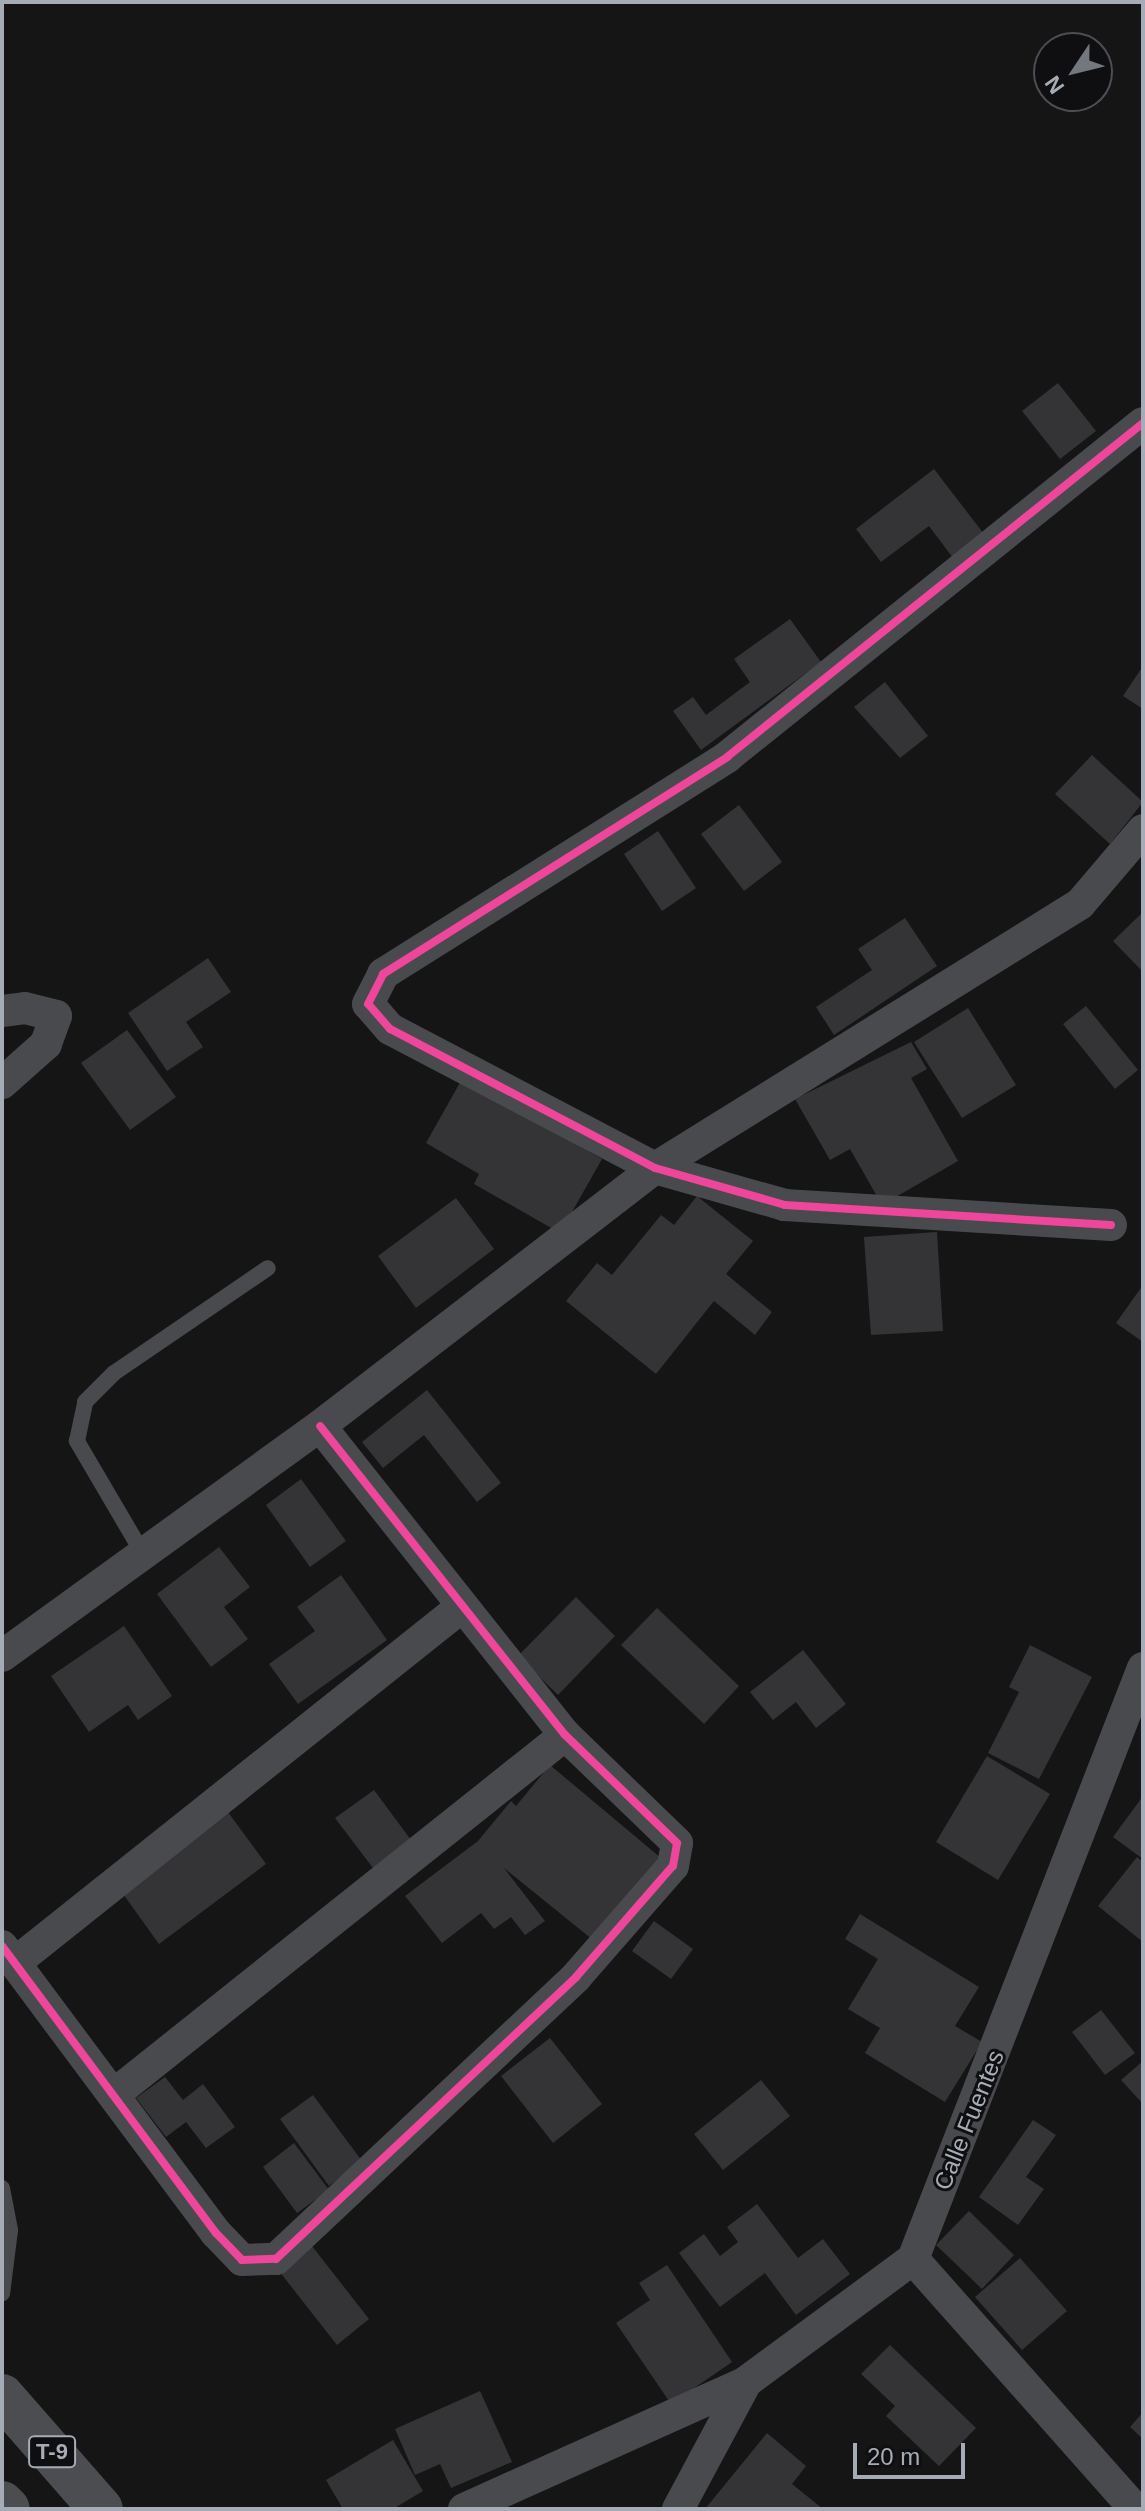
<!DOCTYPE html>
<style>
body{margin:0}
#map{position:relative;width:1145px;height:2511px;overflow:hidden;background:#151515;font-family:Helvetica,sans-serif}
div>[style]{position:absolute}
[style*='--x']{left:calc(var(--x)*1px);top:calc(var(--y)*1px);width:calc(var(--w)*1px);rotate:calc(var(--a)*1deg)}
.building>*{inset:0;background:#343436}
.service>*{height:16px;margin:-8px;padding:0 8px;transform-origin:8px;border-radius:8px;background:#494a4e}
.minor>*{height:32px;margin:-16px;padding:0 16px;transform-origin:16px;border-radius:16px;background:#494a4e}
.trunk>*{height:44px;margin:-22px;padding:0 22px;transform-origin:22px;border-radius:22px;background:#4c4d50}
.cycleway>*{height:8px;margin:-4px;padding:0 4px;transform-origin:4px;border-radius:4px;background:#ed469a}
span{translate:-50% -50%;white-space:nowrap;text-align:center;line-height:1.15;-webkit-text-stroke:6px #0f0f11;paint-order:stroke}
.shield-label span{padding:2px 6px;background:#0f0f11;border:2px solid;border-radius:6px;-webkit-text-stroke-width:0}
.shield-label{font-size:22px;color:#a6acb6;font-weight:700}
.street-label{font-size:24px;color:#a6acb6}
.frame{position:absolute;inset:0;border:4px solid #a6acb6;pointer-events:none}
.north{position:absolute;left:1033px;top:32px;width:80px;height:80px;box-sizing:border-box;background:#0f0f11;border:2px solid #4b4e53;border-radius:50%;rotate:235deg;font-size:22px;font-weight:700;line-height:32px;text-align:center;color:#a6acb6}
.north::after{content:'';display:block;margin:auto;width:28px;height:36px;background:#73777e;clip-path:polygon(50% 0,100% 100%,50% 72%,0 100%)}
.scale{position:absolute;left:853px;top:2443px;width:112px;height:36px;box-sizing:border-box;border:4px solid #a6acb6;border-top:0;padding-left:10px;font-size:24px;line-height:28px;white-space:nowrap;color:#a6acb6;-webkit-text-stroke:6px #0f0f11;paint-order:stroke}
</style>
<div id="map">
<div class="building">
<div style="clip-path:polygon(1058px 383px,1096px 431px,1060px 459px,1022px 411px)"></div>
<div style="clip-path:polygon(934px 469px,987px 538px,956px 562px,929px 526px,881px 562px,856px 529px)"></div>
<div style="clip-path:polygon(790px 619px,821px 662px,701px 750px,673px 711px,693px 697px,706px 715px,750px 682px,734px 659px)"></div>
<div style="clip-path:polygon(1143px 666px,1143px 709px,1123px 696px)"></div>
<div style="clip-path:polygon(885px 682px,928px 736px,900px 758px,854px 707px)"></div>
<div style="clip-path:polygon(1092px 755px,1143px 802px,1110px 844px,1055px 794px)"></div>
<div style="clip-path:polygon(739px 805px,782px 862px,744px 891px,701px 834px)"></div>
<div style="clip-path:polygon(658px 831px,696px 888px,662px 911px,624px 854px)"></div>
<div style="clip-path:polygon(1143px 912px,1143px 972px,1113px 941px)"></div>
<div style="clip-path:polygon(905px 918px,937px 966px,834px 1035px,816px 1007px,872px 970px,858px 949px)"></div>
<div style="clip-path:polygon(208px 958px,231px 992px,186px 1022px,203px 1047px,167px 1071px,128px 1013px)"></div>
<div style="clip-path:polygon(1086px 1006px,1138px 1070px,1115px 1089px,1063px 1024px)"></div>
<div style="clip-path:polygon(968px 1008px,1016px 1085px,962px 1118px,914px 1042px)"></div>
<div style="clip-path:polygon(127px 1030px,176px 1097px,130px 1130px,81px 1063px)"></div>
<div style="clip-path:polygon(911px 1042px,927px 1069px,911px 1078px,958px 1161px,882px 1205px,850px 1149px,830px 1160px,795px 1099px)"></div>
<div style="clip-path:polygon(462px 1079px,602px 1159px,560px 1233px,474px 1184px,479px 1174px,426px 1143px)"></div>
<div style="clip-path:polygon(697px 1196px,753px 1241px,726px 1274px,772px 1312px,755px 1335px,714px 1301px,656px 1374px,566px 1301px,597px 1263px,612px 1275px,661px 1215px,674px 1225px)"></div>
<div style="clip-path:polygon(456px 1198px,494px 1249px,416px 1308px,378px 1256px)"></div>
<div style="clip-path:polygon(937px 1232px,943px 1331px,871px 1335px,864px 1237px)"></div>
<div style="clip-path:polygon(1143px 1285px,1143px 1342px,1116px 1323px)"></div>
<div style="clip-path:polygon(427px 1390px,501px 1483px,477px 1502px,424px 1435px,383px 1468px,362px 1442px)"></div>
<div style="clip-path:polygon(301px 1479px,346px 1541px,310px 1567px,266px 1505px)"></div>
<div style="clip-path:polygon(219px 1547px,250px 1587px,224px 1607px,248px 1639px,211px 1667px,157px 1594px)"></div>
<div style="clip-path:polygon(341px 1575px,387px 1640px,298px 1704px,269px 1664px,315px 1631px,297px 1607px)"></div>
<div style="clip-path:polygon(576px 1597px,615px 1636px,558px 1695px,518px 1656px)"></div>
<div style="clip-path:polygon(657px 1608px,739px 1686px,704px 1724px,621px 1645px)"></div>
<div style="clip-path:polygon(124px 1626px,172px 1696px,138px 1720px,128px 1705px,89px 1732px,51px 1676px)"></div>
<div style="clip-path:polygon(1030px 1645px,1092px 1677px,1039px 1779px,988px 1753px,1019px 1692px,1009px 1687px)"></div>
<div style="clip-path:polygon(803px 1650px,846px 1704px,816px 1728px,796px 1702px,773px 1720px,750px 1692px)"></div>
<div style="clip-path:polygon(987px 1756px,1050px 1794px,998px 1880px,936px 1842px)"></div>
<div style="clip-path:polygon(550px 1765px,661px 1858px,593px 1940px,504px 1868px,545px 1921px,525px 1935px,511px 1917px,494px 1929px,481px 1913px,442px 1943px,405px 1896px,478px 1841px,511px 1801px,516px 1806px)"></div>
<div style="clip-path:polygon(374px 1790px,414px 1844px,376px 1872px,335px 1818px)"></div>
<div style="clip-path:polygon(1143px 1796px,1143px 1859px,1113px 1837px)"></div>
<div style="clip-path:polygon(225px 1808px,266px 1864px,159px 1944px,118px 1887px)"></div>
<div style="clip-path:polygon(1137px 1857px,1143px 1862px,1143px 1942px,1098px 1906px)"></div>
<div style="clip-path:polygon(860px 1914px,979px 1987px,955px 2026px,982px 2042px,945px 2102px,865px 2053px,880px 2028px,848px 2009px,878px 1959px,845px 1939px)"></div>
<div style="clip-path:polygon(654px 1921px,693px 1949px,671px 1979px,632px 1951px)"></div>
<div style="clip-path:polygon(1101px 2010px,1135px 2053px,1105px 2075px,1072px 2032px)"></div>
<div style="clip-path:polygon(550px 2038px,602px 2104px,553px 2143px,501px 2076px)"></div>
<div style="clip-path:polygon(1143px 2061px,1143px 2104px,1121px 2080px)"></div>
<div style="clip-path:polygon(165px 2077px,183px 2100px,203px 2084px,235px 2127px,206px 2148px,186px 2122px,166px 2137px,136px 2098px)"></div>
<div style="clip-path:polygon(761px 2080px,790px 2116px,723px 2170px,694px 2134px)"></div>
<div style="clip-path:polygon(313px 2095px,362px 2161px,329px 2186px,280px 2119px)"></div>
<div style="clip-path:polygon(1033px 2120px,1056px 2135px,1026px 2177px,1044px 2189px,1018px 2225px,979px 2197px)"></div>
<div style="clip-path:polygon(294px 2143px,329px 2190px,297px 2213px,263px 2167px)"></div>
<div style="clip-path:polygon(757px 2204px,798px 2258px,823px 2239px,850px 2274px,796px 2315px,765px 2273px,720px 2307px,679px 2253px,704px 2234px,720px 2256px,738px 2242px,727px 2227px)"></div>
<div style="clip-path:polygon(969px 2211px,1014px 2255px,982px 2289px,936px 2245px)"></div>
<div style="clip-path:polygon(312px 2246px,369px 2319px,337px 2345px,279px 2271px)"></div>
<div style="clip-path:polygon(1020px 2258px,1067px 2311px,1022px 2350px,975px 2297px)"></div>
<div style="clip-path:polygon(667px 2265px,732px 2362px,671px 2404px,616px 2323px,650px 2300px,639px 2283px)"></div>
<div style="clip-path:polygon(890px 2345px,976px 2428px,939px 2466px,886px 2416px,895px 2406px,861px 2374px)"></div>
<div style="clip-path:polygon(480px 2391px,512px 2462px,451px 2488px,440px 2464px,415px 2475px,395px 2429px)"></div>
<div style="clip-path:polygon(1143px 2412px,1143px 2439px,1130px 2427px)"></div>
<div style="clip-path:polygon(767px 2433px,806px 2466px,792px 2484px,823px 2509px,705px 2509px)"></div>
<div style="clip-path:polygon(393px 2440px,423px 2491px,393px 2509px,343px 2509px,326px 2480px)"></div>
</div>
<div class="service">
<div style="--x:142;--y:1552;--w:129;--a:-120.4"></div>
<div style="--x:77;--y:1441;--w:40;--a:-78"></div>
<div style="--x:85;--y:1402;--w:41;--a:-45"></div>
<div style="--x:114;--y:1373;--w:186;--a:-34.3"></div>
<div style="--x:2;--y:2188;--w:43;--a:79.2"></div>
<div style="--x:10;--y:2230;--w:64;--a:97.1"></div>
</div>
<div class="minor">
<div style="--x:2;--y:1011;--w:23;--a:-7"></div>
<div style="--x:25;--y:1008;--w:32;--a:14"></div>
<div style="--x:56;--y:1016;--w:30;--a:110"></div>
<div style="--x:46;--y:1044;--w:59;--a:138.4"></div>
<div style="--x:1111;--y:1225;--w:327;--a:-176.5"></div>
<div style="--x:785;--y:1205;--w:135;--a:-164.1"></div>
<div style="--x:655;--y:1168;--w:299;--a:-152.3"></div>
<div style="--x:390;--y:1029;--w:33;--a:-131"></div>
<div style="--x:368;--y:1004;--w:34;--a:-63"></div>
<div style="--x:383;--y:974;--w:407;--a:-32.2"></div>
<div style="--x:727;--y:757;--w:533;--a:-38.76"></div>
<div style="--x:2;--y:1656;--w:392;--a:-35.9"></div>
<div style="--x:320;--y:1426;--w:423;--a:-37.6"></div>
<div style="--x:655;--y:1168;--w:500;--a:-31.85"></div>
<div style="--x:1080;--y:904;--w:97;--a:-49.6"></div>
<div style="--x:2;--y:1946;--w:358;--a:53.3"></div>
<div style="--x:216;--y:2233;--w:37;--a:46"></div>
<div style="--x:242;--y:2260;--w:34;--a:-2"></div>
<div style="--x:276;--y:2259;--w:412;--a:-43.2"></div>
<div style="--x:576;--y:1977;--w:147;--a:-48.9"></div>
<div style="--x:673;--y:1866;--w:23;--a:-80"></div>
<div style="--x:677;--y:1843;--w:156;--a:-136"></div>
<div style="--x:565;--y:1735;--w:394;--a:-128.4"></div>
<div style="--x:16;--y:1962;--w:566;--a:-38.55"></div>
<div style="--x:117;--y:2092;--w:573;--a:-38.55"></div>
<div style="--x:464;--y:2509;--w:309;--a:-24.2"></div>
<div style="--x:746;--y:2382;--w:207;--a:-36.4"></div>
<div style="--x:678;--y:2509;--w:144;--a:-61.8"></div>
<div style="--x:1135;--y:2509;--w:334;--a:-131.6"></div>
<div style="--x:913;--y:2259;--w:634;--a:-68.74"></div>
</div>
<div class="trunk">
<div style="--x:2;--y:2396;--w:150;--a:48.8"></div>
<div style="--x:2;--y:2503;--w:8;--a:45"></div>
</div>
<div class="cycleway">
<div style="--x:1111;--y:1225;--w:327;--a:-176.5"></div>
<div style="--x:785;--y:1205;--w:135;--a:-164.1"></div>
<div style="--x:655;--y:1168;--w:299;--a:-152.3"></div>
<div style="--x:390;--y:1029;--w:33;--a:-131"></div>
<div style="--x:368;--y:1004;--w:34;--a:-63"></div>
<div style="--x:383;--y:974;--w:407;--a:-32.2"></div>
<div style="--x:727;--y:757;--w:533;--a:-38.76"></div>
<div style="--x:2;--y:1946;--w:358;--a:53.3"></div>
<div style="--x:216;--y:2233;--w:37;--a:46"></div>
<div style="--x:242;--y:2260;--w:34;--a:-2"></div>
<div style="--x:276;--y:2259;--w:412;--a:-43.2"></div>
<div style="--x:576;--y:1977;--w:147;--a:-48.9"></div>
<div style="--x:673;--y:1866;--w:23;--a:-80"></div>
<div style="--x:677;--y:1843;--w:156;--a:-136"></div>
<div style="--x:565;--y:1735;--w:394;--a:-128.4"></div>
</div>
<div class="shield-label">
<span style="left:52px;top:2452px">T-9</span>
</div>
<div class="street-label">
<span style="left:969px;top:2120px;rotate:-68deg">Calle Fuentes</span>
</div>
<div class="frame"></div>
<div class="north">N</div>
<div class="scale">20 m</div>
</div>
